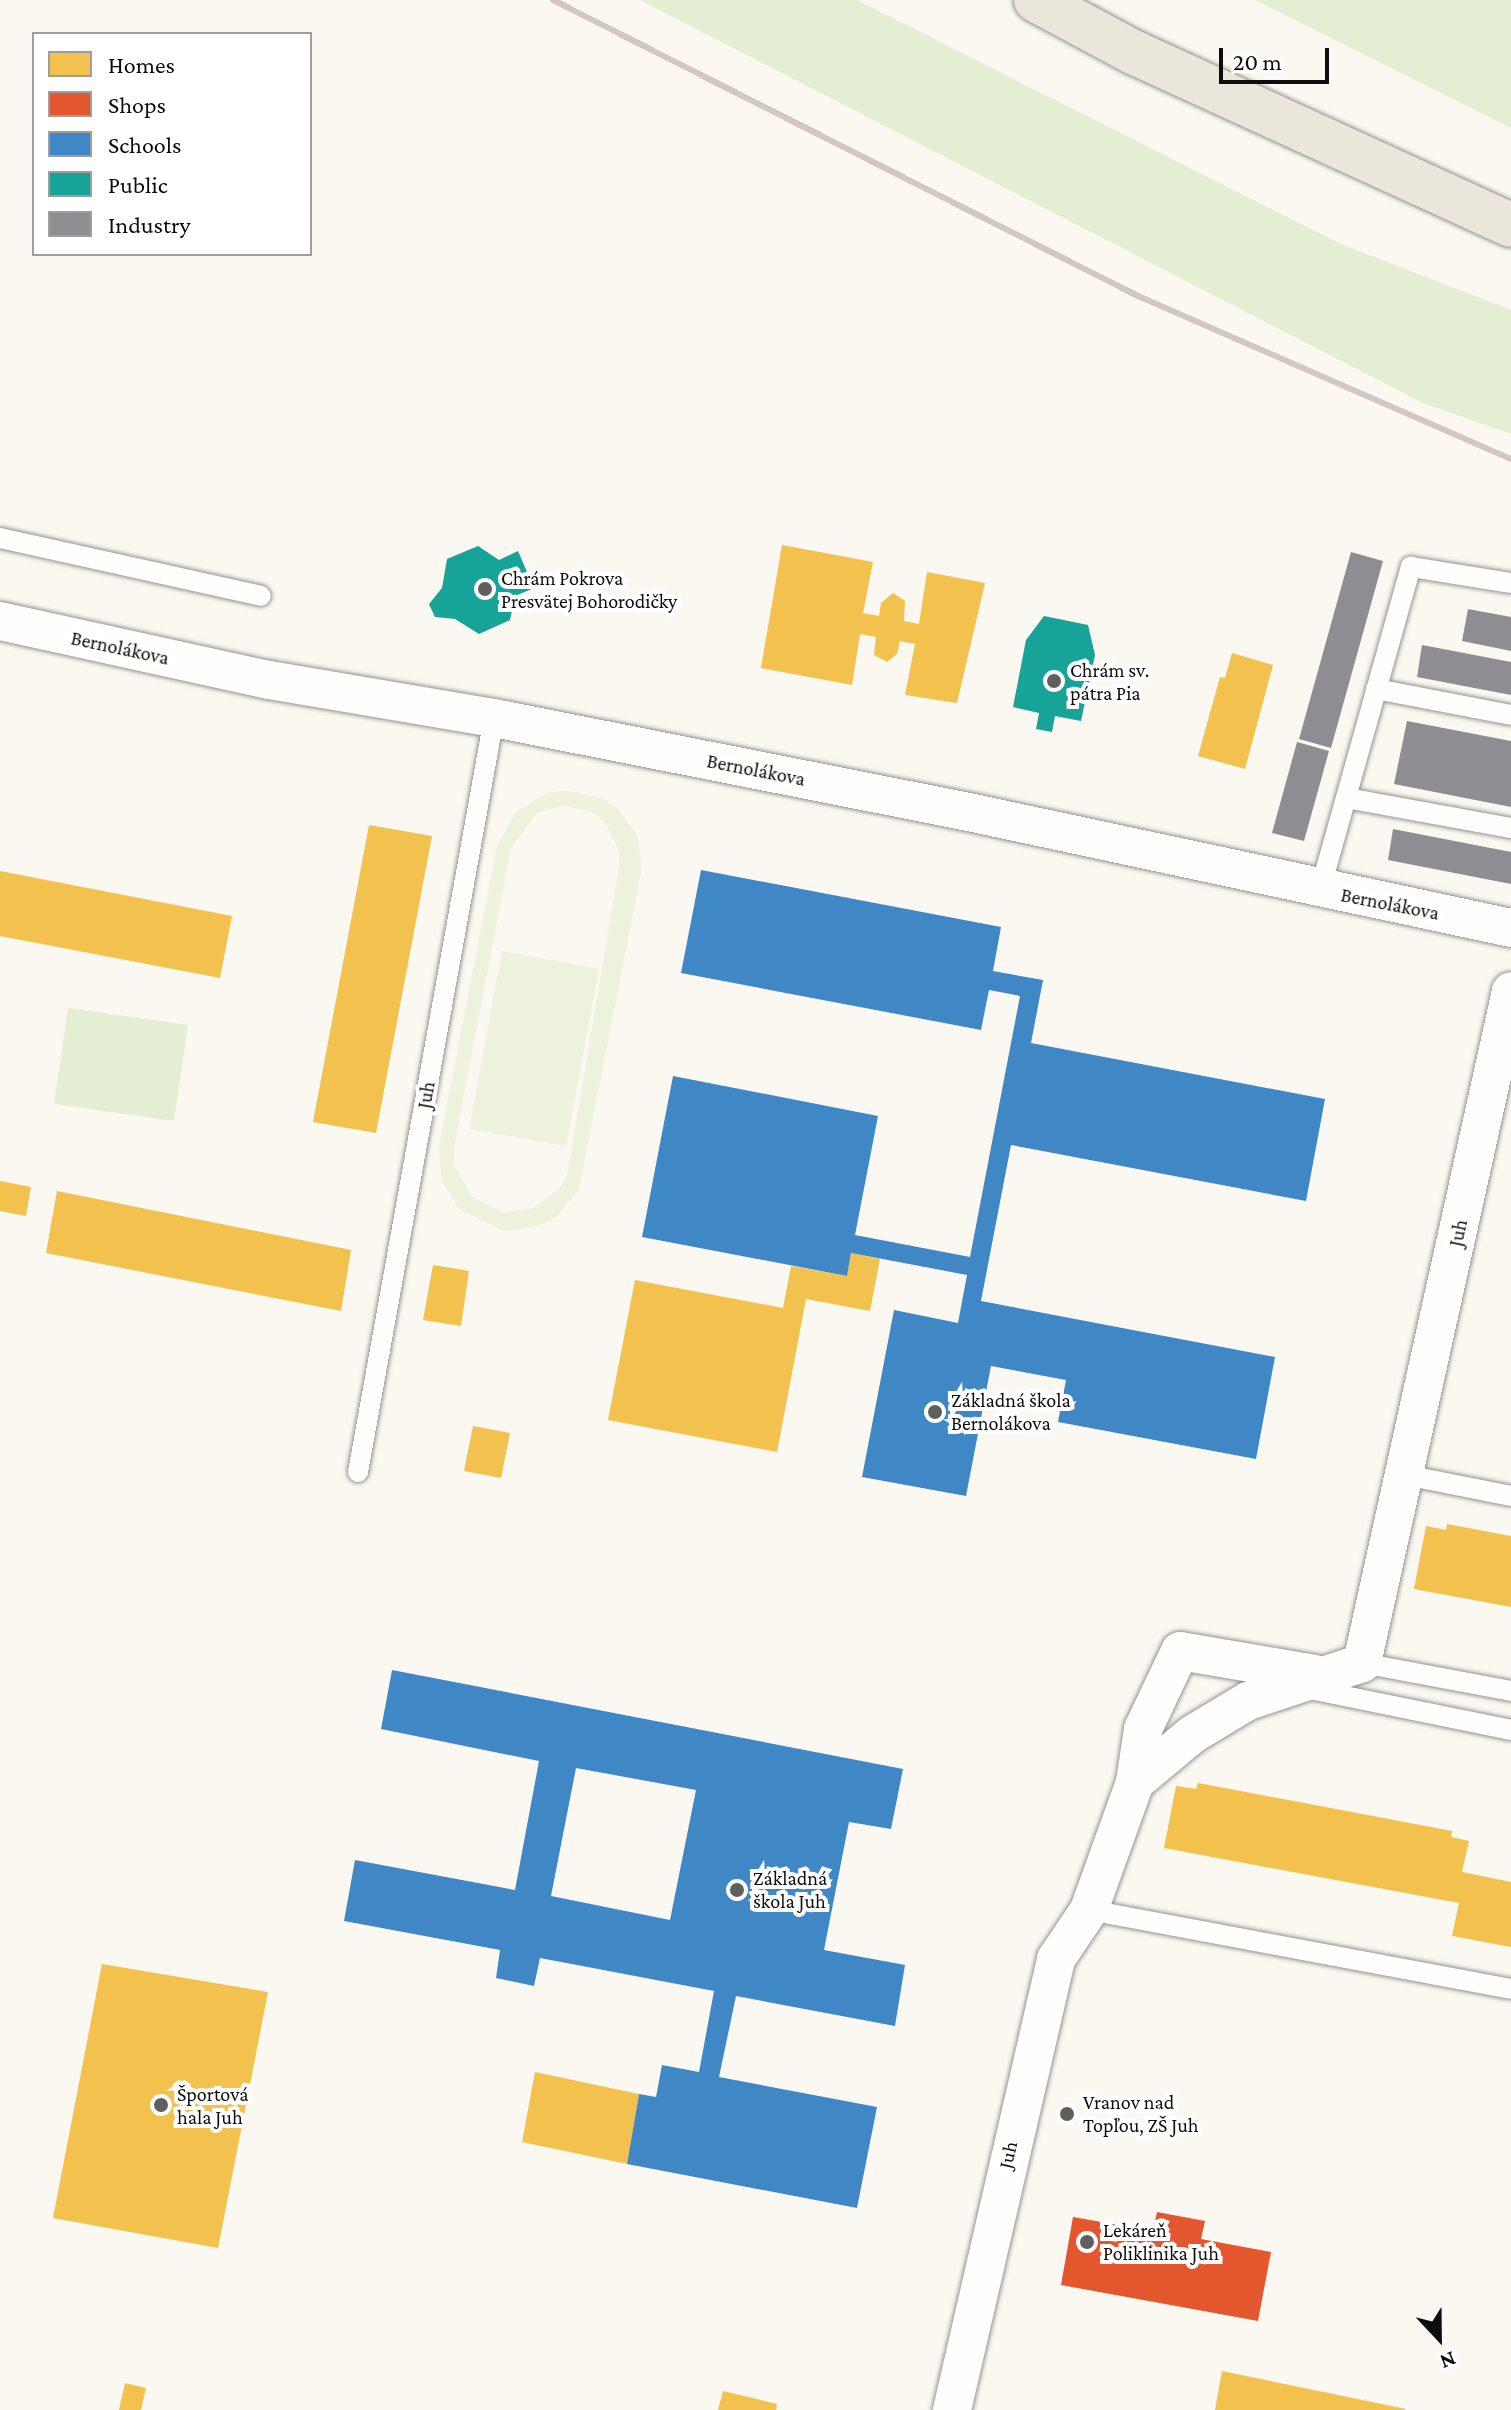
<!DOCTYPE html>
<meta charset="utf-8">
<style>
body{margin:0}
#map{position:relative;width:1511px;height:2410px;overflow:hidden;background:#faf8f1;font-family:"Crimson Pro",serif}
div>[style]{position:absolute}
[style*='--x']{left:calc(var(--x)*1px);top:calc(var(--y)*1px);width:calc(var(--w)*1px);rotate:calc(var(--a)*1deg)}
.green>*{inset:0;background:#e3eed2}
.pitch>*{inset:0;background:#edf2dc}
.homes>*{inset:0;background:#f2c14e}
.shops>*{inset:0;background:#e4572e}
.schools>*{inset:0;background:#3f88c5}
.public>*{inset:0;background:#17a398}
.industry>*{inset:0;background:#8d8d92}
.roads{filter:drop-shadow(0 0 2px #949390) drop-shadow(0 0 2px #949390)}
.lane>*{height:20px;margin:-10px;padding:0 10px;transform-origin:10px;border-radius:10px;background:#fefefd}
.street>*{height:38px;margin:-19px;padding:0 19px;transform-origin:19px;border-radius:19px;background:#fefefd}
.primary>*{height:44px;margin:-22px;padding:0 22px;transform-origin:22px;border-radius:22px;background:#eae6d9}
.rail>*{height:6px;margin:-3px;padding:0 3px;transform-origin:3px;border-radius:3px;background:#d5c6c6}
.dots>*{width:22px;height:22px;translate:-50% -50%;box-sizing:border-box;border:4px solid #fff;border-radius:50%}
span{translate:-50% -50%;white-space:nowrap;text-align:center;line-height:1.15;-webkit-text-stroke:8px #fff;paint-order:stroke}
.poi-label{font-size:20px;color:#0d0d0d}
.left{translate:0 -50%;text-align:left}
.street-label{font-size:20px;color:#0d0d0d}
.legend{position:absolute;left:32px;top:32px;width:280px;height:224px;box-sizing:border-box;background:#fff;border:2px solid #9e9e9e;margin:0;padding:10px 14px;list-style:none;font-size:24px;color:#0d0d0d}
.legend li{display:flex;align-items:center;gap:16px;height:40px}
.legend b{width:40px;border:2px solid #9e9e9e}
.north{position:absolute;left:1399px;top:2298px;width:80px;height:80px;-webkit-text-stroke:6px #fff;paint-order:stroke;rotate:158deg;font-size:22px;font-weight:700;line-height:32px;text-align:center;color:#0d0d0d}
.north::after{content:'';display:block;margin:auto;width:28px;height:36px;background:#0d0d0d;clip-path:polygon(50% 0,100% 100%,50% 72%,0 100%)}
.scale{position:absolute;left:1219px;top:48px;width:110px;height:36px;box-sizing:border-box;border:4px solid #0d0d0d;border-top:0;padding-left:10px;font-size:24px;line-height:28px;white-space:nowrap;color:#0d0d0d;-webkit-text-stroke:6px #fff;paint-order:stroke}
</style>
<div id="map">
<div class="green">
<div style="clip-path:polygon(640px 0,857px 0,1341px 244px,1511px 310px,1511px 434px,1423px 403px)"></div>
<div style="clip-path:polygon(1255px 0,1511px 0,1511px 128px)"></div>
<div style="clip-path:polygon(68px 1008px,188px 1025px,174px 1121px,54px 1104px)"></div>
</div>
<div class="pitch">
<div style="clip-path:polygon(evenodd,565px 790px,602px 798px,617px 808px,637px 835px,642px 868px,579px 1189px,556px 1217px,539px 1226px,504px 1231px,459px 1209px,441px 1180px,439px 1146px,497px 846px,515px 813px,547px 793px,565px 790px,564px 805px,594px 813px,606px 824px,619px 851px,619px 867px,567px 1175px,559px 1189px,534px 1208px,503px 1212px,471px 1196px,454px 1164px,454px 1147px,511px 848px,537px 813px,564px 805px)"></div>
<div style="clip-path:polygon(502px 951px,599px 969px,566px 1146px,469px 1129px)"></div>
</div>
<div class="homes">
<div style="clip-path:polygon(782px 545px,873px 562px,863px 613px,879px 616px,881px 603px,893px 593px,905px 601px,904px 621px,919px 624px,927px 572px,985px 583px,957px 703px,905px 695px,915px 644px,900px 641px,897px 654px,887px 662px,874px 655px,876px 637px,860px 634px,852px 685px,761px 668px)"></div>
<div style="clip-path:polygon(1232px 653px,1273px 665px,1245px 769px,1198px 756px,1220px 677px,1225px 678px)"></div>
<div style="clip-path:polygon(369px 825px,432px 836px,376px 1133px,313px 1122px)"></div>
<div style="clip-path:polygon(0 871px,232px 916px,220px 978px,0 936px)"></div>
<div style="clip-path:polygon(0 1181px,31px 1187px,26px 1216px,0 1211px)"></div>
<div style="clip-path:polygon(57px 1191px,351px 1250px,341px 1311px,46px 1253px)"></div>
<div style="clip-path:polygon(851px 1253px,880px 1259px,870px 1311px,806px 1299px,777px 1452px,608px 1420px,635px 1280px,783px 1308px,791px 1266px,847px 1276px)"></div>
<div style="clip-path:polygon(433px 1265px,469px 1271px,461px 1326px,423px 1320px)"></div>
<div style="clip-path:polygon(473px 1426px,510px 1433px,501px 1478px,464px 1471px)"></div>
<div style="clip-path:polygon(1447px 1524px,1511px 1536px,1511px 1607px,1414px 1589px,1426px 1526px,1446px 1530px)"></div>
<div style="clip-path:polygon(1198px 1783px,1452px 1831px,1451px 1837px,1469px 1841px,1462px 1872px,1511px 1882px,1511px 1947px,1452px 1936px,1459px 1903px,1164px 1848px,1176px 1786px,1196px 1789px)"></div>
<div style="clip-path:polygon(102px 1964px,268px 1992px,218px 2248px,53px 2218px)"></div>
<div style="clip-path:polygon(535px 2072px,639px 2094px,627px 2164px,522px 2142px)"></div>
<div style="clip-path:polygon(1222px 2371px,1406px 2409px,1405px 2410px,1215px 2410px)"></div>
<div style="clip-path:polygon(125px 2383px,146px 2388px,141px 2410px,119px 2410px)"></div>
<div style="clip-path:polygon(723px 2391px,777px 2404px,776px 2410px,718px 2410px)"></div>
</div>
<div class="shops">
<div style="clip-path:polygon(1157px 2212px,1205px 2221px,1201px 2239px,1271px 2252px,1258px 2321px,1061px 2285px,1073px 2217px,1153px 2231px)"></div>
</div>
<div class="schools">
<div style="clip-path:polygon(701px 870px,1001px 927px,993px 971px,1043px 980px,1031px 1043px,1325px 1099px,1306px 1201px,1011px 1145px,981px 1301px,1275px 1357px,1256px 1459px,1058px 1422px,1066px 1380px,991px 1366px,966px 1496px,862px 1477px,894px 1310px,958px 1323px,967px 1275px,851px 1253px,847px 1276px,642px 1237px,673px 1076px,878px 1116px,855px 1235px,970px 1257px,1020px 996px,989px 990px,981px 1030px,681px 973px)"></div>
<div style="clip-path:polygon(evenodd,392px 1670px,903px 1769px,891px 1829px,849px 1822px,824px 1950px,905px 1965px,895px 2026px,736px 1996px,719px 2077px,877px 2107px,857px 2208px,627px 2164px,639px 2094px,656px 2097px,662px 2065px,699px 2072px,714px 1991px,540px 1958px,534px 1986px,496px 1978px,500px 1950px,344px 1921px,355px 1860px,515px 1890px,539px 1761px,381px 1729px,392px 1670px,576px 1768px,696px 1790px,670px 1920px,551px 1896px,576px 1768px)"></div>
</div>
<div class="public">
<div style="clip-path:polygon(478px 546px,499px 560px,518px 551px,534px 588px,515px 596px,510px 620px,479px 634px,455px 619px,435px 617px,429px 604px,442px 588px,447px 559px)"></div>
<div style="clip-path:polygon(1044px 616px,1088px 625px,1095px 655px,1081px 721px,1055px 716px,1052px 732px,1036px 729px,1039px 713px,1013px 707px,1026px 640px)"></div>
</div>
<div class="industry">
<div style="clip-path:polygon(1351px 552px,1383px 561px,1331px 748px,1299px 739px)"></div>
<div style="clip-path:polygon(1468px 609px,1511px 617px,1511px 651px,1462px 641px)"></div>
<div style="clip-path:polygon(1422px 645px,1511px 662px,1511px 695px,1417px 677px)"></div>
<div style="clip-path:polygon(1407px 721px,1511px 741px,1511px 807px,1394px 784px)"></div>
<div style="clip-path:polygon(1297px 742px,1329px 751px,1304px 841px,1272px 833px)"></div>
<div style="clip-path:polygon(1393px 829px,1511px 852px,1511px 884px,1388px 860px)"></div>
</div>
<div class="roads">
<div class="lane">
<div style="--x:0;--y:538;--w:267;--a:12.5"></div>
<div style="--x:1376;--y:689;--w:137;--a:10.9"></div>
<div style="--x:1346;--y:798;--w:168;--a:10.3"></div>
<div style="--x:1320;--y:890;--w:336;--a:-74.3"></div>
<div style="--x:1411;--y:567;--w:101;--a:9.1"></div>
<div style="--x:358;--y:1472;--w:766;--a:-79.78"></div>
<div style="--x:1405;--y:1475;--w:108;--a:11.2"></div>
<div style="--x:1362;--y:1663;--w:152;--a:10.6"></div>
<div style="--x:1305;--y:1688;--w:210;--a:11.5"></div>
<div style="--x:1089;--y:1910;--w:429;--a:10.6"></div>
</div>
<div class="street">
<div style="--x:0;--y:621;--w:275;--a:12.4"></div>
<div style="--x:269;--y:680;--w:228;--a:9.6"></div>
<div style="--x:494;--y:718;--w:493;--a:11.2"></div>
<div style="--x:978;--y:814;--w:545;--a:12.07"></div>
<div style="--x:1135;--y:1782;--w:75;--a:-39.6"></div>
<div style="--x:1193;--y:1734;--w:64;--a:-31"></div>
<div style="--x:1248;--y:1701;--w:120;--a:-18.4"></div>
<div style="--x:1362;--y:1663;--w:688;--a:-77.5"></div>
<div style="--x:952;--y:2410;--w:463;--a:-77"></div>
<div style="--x:1056;--y:1959;--w:59;--a:-56"></div>
<div style="--x:1089;--y:1910;--w:136;--a:-70.2"></div>
<div style="--x:1135;--y:1782;--w:54;--a:-81.4"></div>
<div style="--x:1143;--y:1729;--w:86;--a:-64.6"></div>
<div style="--x:1180;--y:1651;--w:137;--a:9.7"></div>
</div>
<div class="primary">
<div style="--x:1036;--y:0;--w:112;--a:28.2"></div>
<div style="--x:1135;--y:53;--w:413;--a:24.6"></div>
</div>
</div>
<div class="rail">
<div style="--x:553;--y:0;--w:656;--a:26.84"></div>
<div style="--x:1138;--y:296;--w:407;--a:23.6"></div>
</div>
<div class="dots">
<div style="left:485px;top:589px;background:#605f5d"></div>
<div style="left:1054px;top:681px;background:#605f5d"></div>
<div style="left:935px;top:1412px;background:#605f5d"></div>
<div style="left:737px;top:1890px;background:#605f5d"></div>
<div style="left:161px;top:2105px;background:#605f5d"></div>
<div style="left:1067px;top:2114px;background:#605f5d"></div>
<div style="left:1087px;top:2242px;background:#605f5d"></div>
</div>
<div class="poi-label">
<span class="left" style="left:501px;top:590px">Chrám Pokrova<br>Presvätej Bohorodičky</span>
<span class="left" style="left:1070px;top:682px">Chrám sv.<br>pátra Pia</span>
<span class="left" style="left:951px;top:1412px">Základná škola<br>Bernolákova</span>
<span class="left" style="left:753px;top:1890px">Základná<br>škola Juh</span>
<span class="left" style="left:177px;top:2106px">Športová<br>hala Juh</span>
<span class="left" style="left:1083px;top:2114px">Vranov nad<br>Topľou, ZŠ Juh</span>
<span class="left" style="left:1103px;top:2242px">Lekáreň<br>Poliklinika Juh</span>
</div>
<div class="street-label">
<span style="left:120px;top:648px;rotate:12deg">Bernolákova</span>
<span style="left:756px;top:770px;rotate:11deg">Bernolákova</span>
<span style="left:1390px;top:904px;rotate:11deg">Bernolákova</span>
<span style="left:426px;top:1095px;rotate:-80deg">Juh</span>
<span style="left:1458px;top:1233px;rotate:-78deg">Juh</span>
<span style="left:1008px;top:2155px;rotate:-77deg">Juh</span>
</div>
<ul class="legend">
<li><b style="height:22px;background:#f2c14e"></b>Homes</li>
<li><b style="height:22px;background:#e4572e"></b>Shops</li>
<li><b style="height:22px;background:#3f88c5"></b>Schools</li>
<li><b style="height:22px;background:#17a398"></b>Public</li>
<li><b style="height:22px;background:#8d8d92"></b>Industry</li>
</ul>
<div class="north">N</div>
<div class="scale">20 m</div>
</div>
